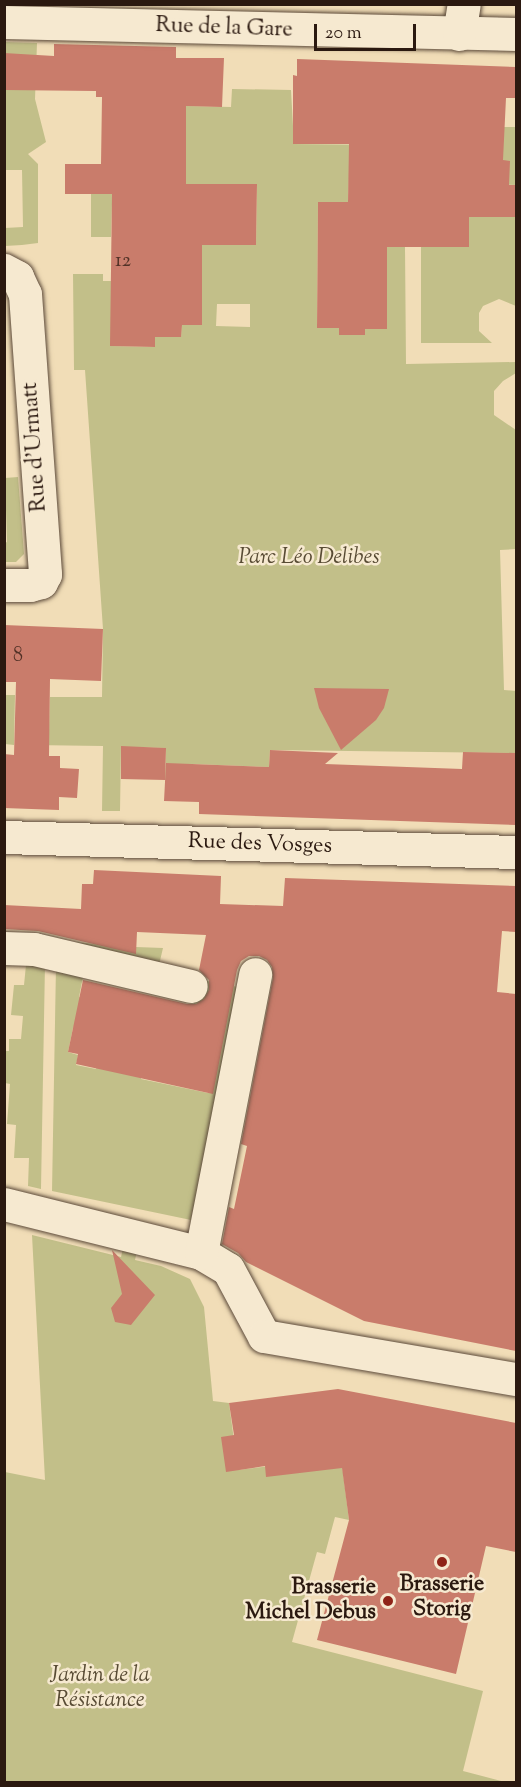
<!DOCTYPE html>
<meta charset="utf-8">
<style>
body{margin:0}
#map{position:relative;width:521px;height:1787px;overflow:hidden;background:#f1ddb7;font-family:"Sorts Mill Goudy",serif}
div>[style]{position:absolute}
[style*='--x']{left:calc(var(--x)*1px);top:calc(var(--y)*1px);width:calc(var(--w)*1px);rotate:calc(var(--a)*1deg)}
.green>*{inset:0;background:#c2bf89}
.building>*{inset:0;background:#c97c6b}
.roads{filter:drop-shadow(0 0 2px #5c4a3a) drop-shadow(0 0 2px #5c4a3a)}
.minor>*{height:33px;margin:-16.5px;padding:0 16.5px;transform-origin:16.5px;border-radius:16.5px;background:#f6e9d0}
.dots>*{width:16px;height:16px;translate:-50% -50%;box-sizing:border-box;border:3px solid #f6e9d0;border-radius:50%}
span{translate:-50% -50%;white-space:nowrap;text-align:center;line-height:1.15;-webkit-text-stroke:5px #f6e9d0;paint-order:stroke}
.number-label{font-size:20px;color:#523227}
.number-label span{-webkit-text-stroke-width:0}
.street-label{font-size:22px;color:#2b1910}
.park-label{font-size:22px;color:#584b34;font-style:italic}
.poi-label{font-size:22px;color:#2b1910;font-weight:700}
.right{translate:-100% -50%;text-align:right}
.frame{position:absolute;inset:0;border:6px solid #2b1910;pointer-events:none}
.scale{position:absolute;left:314px;top:24px;width:102px;height:27px;box-sizing:border-box;border:3px solid #2b1910;border-top:0;padding-left:8px;font-size:18px;line-height:21px;white-space:nowrap;color:#2b1910;-webkit-text-stroke:4px #f6e9d0;paint-order:stroke}
</style>
<div id="map">
<div class="green">
<div style="clip-path:polygon(5px 42px,37px 43px,35px 99px,46px 142px,28px 154px,38px 164px,38px 243px,22px 245px,5px 246px,5px 228px,23px 227px,22px 170px,5px 170px)"></div>
<div style="clip-path:polygon(evenodd,232px 89px,291px 90px,294px 144px,388px 145px,491px 127px,516px 127px,516px 185px,349px 178px,348px 202px,318px 202px,317px 328px,339px 328px,339px 335px,365px 335px,365px 329px,387px 328px,387px 247px,405px 247px,406px 364px,516px 362px,516px 373px,503px 381px,494px 391px,494px 415px,516px 430px,516px 549px,500px 550px,504px 690px,516px 691px,516px 753px,270px 750px,269px 767px,193px 764px,192px 783px,165px 780px,166px 748px,121px 747px,120px 811px,102px 811px,103px 746px,32px 745px,49px 730px,50px 697px,102px 697px,103px 629px,85px 370px,74px 370px,73px 274px,103px 274px,103px 281px,111px 281px,111px 346px,155px 347px,155px 337px,181px 337px,182px 316px,202px 254px,202px 245px,256px 245px,257px 185px,178px 184px,112px 204px,111px 237px,91px 237px,91px 164px,125px 164px,186px 144px,186px 106px,231px 107px,232px 89px,217px 304px,250px 304px,250px 327px,216px 326px,217px 304px)"></div>
<div style="clip-path:polygon(469px 217px,516px 217px,516px 306px,499px 299px,483px 306px,479px 313px,479px 331px,492px 343px,421px 343px,421px 247px,469px 247px)"></div>
<div style="clip-path:polygon(18px 477px,24px 554px,16px 562px,5px 562px,5px 543px,7px 542px,5px 478px)"></div>
<div style="clip-path:polygon(5px 695px,15px 695px,14px 745px,5px 744px)"></div>
<div style="clip-path:polygon(33px 939px,136px 947px,163px 948px,159px 965px)"></div>
<div style="clip-path:polygon(45px 964px,41px 1189px,28px 1186px,29px 1158px,14px 1158px,16px 1125px,7px 1124px,10px 1084px,5px 1083px,4px 1051px,9px 1051px,9px 1039px,21px 1039px,23px 1016px,11px 1015px,14px 985px,24px 985px,26px 965px)"></div>
<div style="clip-path:polygon(56px 966px,83px 977px,79px 997px,89px 1000px,73px 1028px,68px 1052px,78px 1055px,76px 1065px,96px 1069px,98px 1059px,143px 1067px,141px 1079px,208px 1093px,192px 1018px,197px 979px,238px 987px,191px 1220px,52px 1191px)"></div>
<div style="clip-path:polygon(32px 1235px,121px 1257px,123px 1248px,137px 1251px,135px 1260px,161px 1266px,190px 1279px,204px 1307px,213px 1401px,229px 1403px,238px 1470px,341px 1457px,349px 1520px,335px 1517px,325px 1554px,317px 1552px,292px 1642px,483px 1691px,463px 1771px,505px 1782px,5px 1782px,5px 1472px,45px 1480px)"></div>
</div>
<div class="building">
<div style="clip-path:polygon(54px 44px,176px 47px,176px 58px,224px 58px,222px 107px,186px 106px,186px 184px,257px 184px,256px 245px,202px 245px,202px 325px,182px 325px,181px 337px,155px 337px,155px 347px,110px 346px,112px 194px,65px 194px,65px 164px,101px 164px,102px 97px,96px 97px,96px 91px,4px 90px,4px 53px,54px 56px)"></div>
<div style="clip-path:polygon(297px 59px,516px 67px,516px 98px,506px 98px,503px 160px,510px 161px,509px 185px,516px 185px,516px 217px,469px 217px,469px 247px,387px 247px,387px 329px,365px 329px,365px 335px,339px 335px,339px 328px,317px 328px,318px 202px,348px 202px,349px 144px,293px 144px,293px 75px,297px 76px)"></div>
<div style="clip-path:polygon(4px 625px,103px 629px,101px 681px,50px 679px,49px 756px,60px 756px,60px 768px,79px 769px,77px 798px,59px 797px,59px 810px,4px 808px,4px 754px,14px 755px,16px 682px,4px 682px)"></div>
<div style="clip-path:polygon(314px 688px,389px 689px,384px 708px,376px 720px,341px 750px,319px 708px)"></div>
<div style="clip-path:polygon(121px 746px,166px 748px,165px 780px,121px 779px)"></div>
<div style="clip-path:polygon(270px 750px,338px 753px,325px 764px,462px 769px,463px 752px,516px 753px,516px 825px,199px 814px,199px 802px,164px 801px,166px 763px,269px 767px)"></div>
<div style="clip-path:polygon(94px 870px,221px 876px,220px 904px,283px 906px,285px 878px,516px 886px,516px 932px,502px 931px,497px 992px,516px 994px,516px 1351px,364px 1321px,246px 1262px,238px 1253px,222px 1244px,229px 1207px,234px 1209px,247px 1146px,241px 1144px,273px 978px,272px 967px,267px 960px,259px 956px,249px 956px,241px 961px,237px 970px,213px 1094px,76px 1064px,78px 1054px,68px 1052px,83px 980px,187px 1004px,196px 1004px,204px 999px,209px 990px,209px 980px,199px 970px,206px 935px,137px 932px,136px 954px,38px 931px,4px 929px,4px 905px,81px 909px,82px 884px,93px 884px)"></div>
<div style="clip-path:polygon(112px 1250px,155px 1295px,131px 1325px,115px 1322px,111px 1308px,122px 1294px)"></div>
<div style="clip-path:polygon(338px 1389px,516px 1423px,516px 1552px,486px 1546px,456px 1674px,317px 1640px,349px 1520px,342px 1468px,266px 1477px,265px 1466px,226px 1472px,221px 1437px,234px 1435px,229px 1403px)"></div>
</div>
<div class="roads">
<div class="minor">
<div style="--x:4;--y:22;--w:512;--a:1.34"></div>
<div style="--x:459;--y:34;--w:30;--a:-81"></div>
<div style="--x:4;--y:270;--w:15;--a:28"></div>
<div style="--x:17;--y:277;--w:19;--a:65"></div>
<div style="--x:25;--y:294;--w:281;--a:85.9"></div>
<div style="--x:45;--y:574;--w:9;--a:117"></div>
<div style="--x:41;--y:582;--w:11;--a:165"></div>
<div style="--x:30;--y:585;--w:26;--a:180"></div>
<div style="--x:4;--y:837;--w:512;--a:1.68"></div>
<div style="--x:4;--y:948;--w:30;--a:2"></div>
<div style="--x:34;--y:949;--w:161;--a:13.3"></div>
<div style="--x:4;--y:1204;--w:203;--a:14"></div>
<div style="--x:201;--y:1253;--w:31;--a:31"></div>
<div style="--x:228;--y:1269;--w:76;--a:61.8"></div>
<div style="--x:264;--y:1336;--w:256;--a:9.7"></div>
<div style="--x:201;--y:1253;--w:284;--a:-79"></div>
</div>
</div>
<div class="dots">
<div style="left:442px;top:1562px;background:#8f2418"></div>
<div style="left:388px;top:1601px;background:#8f2418"></div>
</div>
<div class="number-label">
<span style="left:123px;top:261px">12</span>
<span style="left:18px;top:656px">8</span>
</div>
<div class="street-label">
<span style="left:224px;top:29px;rotate:2deg">Rue de la Gare</span>
<span style="left:36px;top:447px;rotate:-94deg">Rue d'Urmatt</span>
<span style="left:260px;top:845px;rotate:2deg">Rue des Vosges</span>
</div>
<div class="park-label">
<span style="left:309px;top:559px">Parc Léo Delibes</span>
<span style="left:100px;top:1689px">Jardin de la<br>Résistance</span>
</div>
<div class="poi-label">
<span style="left:442px;top:1598px">Brasserie<br>Storig</span>
<span class="right" style="left:376px;top:1601px">Brasserie<br>Michel Debus</span>
</div>
<div class="frame"></div>
<div class="scale">20 m</div>
</div>
